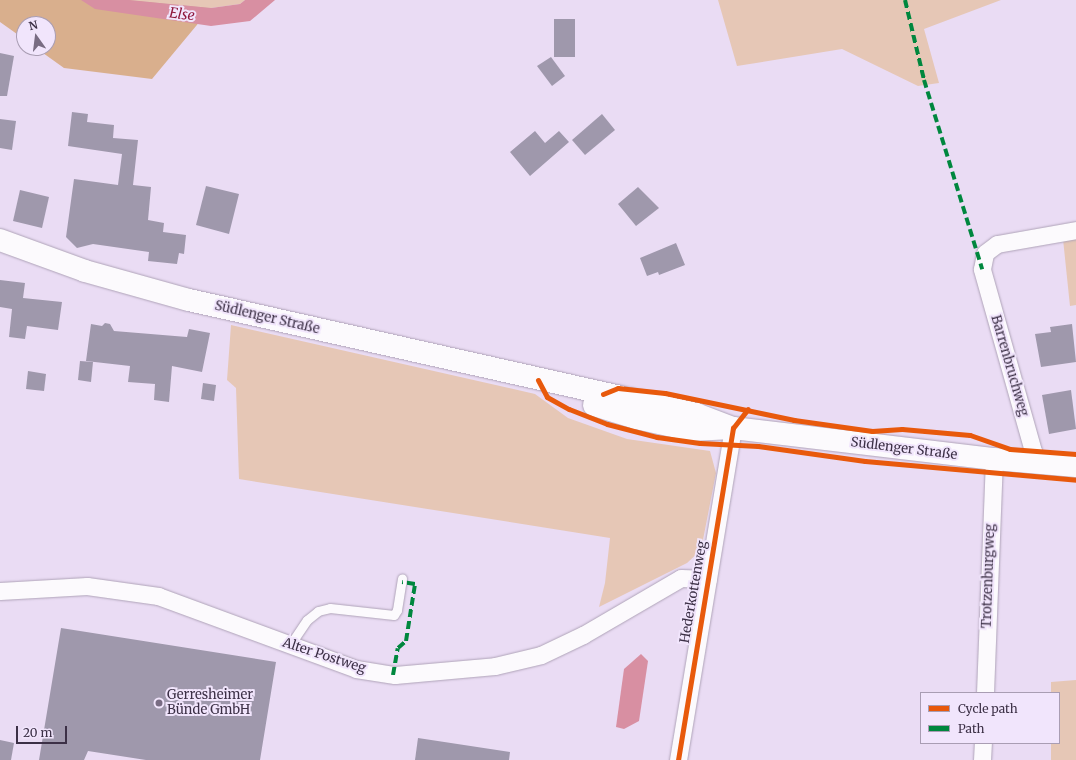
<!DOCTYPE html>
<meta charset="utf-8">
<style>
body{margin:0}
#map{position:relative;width:1076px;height:760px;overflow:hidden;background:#eadcf4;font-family:Merriweather,serif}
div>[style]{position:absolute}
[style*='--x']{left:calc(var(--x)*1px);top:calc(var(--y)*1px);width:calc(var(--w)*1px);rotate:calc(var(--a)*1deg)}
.green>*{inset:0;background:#e6c7b6}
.forest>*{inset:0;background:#d9af8d}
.water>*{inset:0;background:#d88fa2}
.building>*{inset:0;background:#9f98ac}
.roads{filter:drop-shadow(0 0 1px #afa3b8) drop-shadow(0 0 1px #afa3b8)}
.service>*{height:9px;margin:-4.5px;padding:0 4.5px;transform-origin:4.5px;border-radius:4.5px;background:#fcfafd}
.minor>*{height:17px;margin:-8.5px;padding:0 8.5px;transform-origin:8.5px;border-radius:8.5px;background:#fcfafd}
.secondary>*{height:22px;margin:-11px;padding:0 11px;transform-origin:11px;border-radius:11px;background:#fcfafd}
.quiet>*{height:4px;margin-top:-2px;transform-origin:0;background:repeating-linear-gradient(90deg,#00873e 0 8px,transparent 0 12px)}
.cycleway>*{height:5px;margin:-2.5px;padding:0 2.5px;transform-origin:2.5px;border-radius:2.5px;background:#e8590c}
.dots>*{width:11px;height:11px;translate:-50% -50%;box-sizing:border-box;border:2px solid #f1e5fc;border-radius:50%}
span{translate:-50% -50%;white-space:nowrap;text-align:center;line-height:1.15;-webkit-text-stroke:4px #f1e5fc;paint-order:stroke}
.street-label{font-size:13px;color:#3c3046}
.poi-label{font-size:13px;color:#3c3046}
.left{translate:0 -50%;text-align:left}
.water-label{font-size:14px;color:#8e163b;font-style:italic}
.legend{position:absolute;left:920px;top:692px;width:140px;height:52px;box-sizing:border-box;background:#f1e5fc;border:1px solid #a99db3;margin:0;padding:5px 7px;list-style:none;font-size:12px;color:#3c3046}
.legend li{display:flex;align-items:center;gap:8px;height:20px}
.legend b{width:20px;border:1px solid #a99db3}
.north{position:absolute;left:16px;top:16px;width:40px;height:40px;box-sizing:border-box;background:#f1e5fc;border:1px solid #a99db3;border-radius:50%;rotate:346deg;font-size:11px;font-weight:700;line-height:16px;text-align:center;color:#3c3046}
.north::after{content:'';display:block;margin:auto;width:14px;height:18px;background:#796c83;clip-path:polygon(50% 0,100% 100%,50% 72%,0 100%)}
.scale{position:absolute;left:16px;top:726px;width:51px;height:18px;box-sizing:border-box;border:2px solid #3c3046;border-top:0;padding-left:5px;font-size:12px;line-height:14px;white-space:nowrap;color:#3c3046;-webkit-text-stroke:3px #f1e5fc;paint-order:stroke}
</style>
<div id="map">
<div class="green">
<div style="clip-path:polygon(129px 0,245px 0,240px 4px,211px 8px)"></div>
<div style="clip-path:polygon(718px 0,1001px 0,924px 29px,939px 83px,918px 86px,842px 49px,737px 66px)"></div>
<div style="clip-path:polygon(1076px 237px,1076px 305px,1070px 306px,1063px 239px)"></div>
<div style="clip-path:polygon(231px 325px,535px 394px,568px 418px,627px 439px,710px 451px,716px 473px,701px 550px,687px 563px,599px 607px,605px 583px,610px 538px,239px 479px,236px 388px,227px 380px)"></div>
<div style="clip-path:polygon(1076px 680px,1076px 760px,1051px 760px,1051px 743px,1059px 743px,1059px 693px,1051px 693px,1051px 682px)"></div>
</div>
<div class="forest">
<div style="clip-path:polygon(0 0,129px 0,211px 8px,152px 79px,64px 68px,36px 48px,48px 48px,48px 24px,24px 24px,24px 39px,0 22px)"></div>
</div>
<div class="water">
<div style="clip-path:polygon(81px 0,129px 0,211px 8px,240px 4px,245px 0,275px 0,250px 21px,211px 26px,95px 9px)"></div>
<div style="clip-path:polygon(641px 654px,648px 661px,639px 721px,624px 729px,616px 727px,624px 669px)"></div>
</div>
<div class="building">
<div style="clip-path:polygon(554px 19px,575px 19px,575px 57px,554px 57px)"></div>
<div style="clip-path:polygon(0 53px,14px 56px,7px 96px,0 96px)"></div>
<div style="clip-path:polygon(551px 57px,565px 76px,552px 86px,537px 66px)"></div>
<div style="clip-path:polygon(72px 112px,88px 114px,87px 122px,114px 125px,113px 138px,138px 140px,133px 185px,151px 187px,148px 220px,164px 223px,163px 232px,186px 235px,184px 254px,179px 253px,177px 264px,148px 261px,149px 252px,93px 244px,77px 248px,66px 237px,74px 179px,118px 185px,122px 154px,68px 146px)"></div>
<div style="clip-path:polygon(602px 114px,615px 130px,585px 155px,572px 140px)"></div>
<div style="clip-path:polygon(0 119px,16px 121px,12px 150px,0 148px)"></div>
<div style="clip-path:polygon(535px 131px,545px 143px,559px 131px,569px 142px,530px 176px,510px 152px)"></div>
<div style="clip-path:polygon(206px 186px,239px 194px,229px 234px,196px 225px)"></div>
<div style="clip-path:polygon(638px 187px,659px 208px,636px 226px,618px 204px)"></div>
<div style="clip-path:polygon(20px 190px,49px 197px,42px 228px,13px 221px)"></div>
<div style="clip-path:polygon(676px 243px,685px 265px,659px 275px,658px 272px,647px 276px,640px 258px)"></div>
<div style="clip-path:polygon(0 280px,25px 283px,23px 298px,62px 302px,58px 330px,27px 326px,25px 339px,9px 337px,12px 309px,0 307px)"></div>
<div style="clip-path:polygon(105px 323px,110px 324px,114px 331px,187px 337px,189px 329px,210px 333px,202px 372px,172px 366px,169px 402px,154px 400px,155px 384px,128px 382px,130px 366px,86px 361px,91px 324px,102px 326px)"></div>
<div style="clip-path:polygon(1072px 324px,1076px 362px,1041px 367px,1035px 334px,1051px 332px,1050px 327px)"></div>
<div style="clip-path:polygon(80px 361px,93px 362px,91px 382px,78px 380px)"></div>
<div style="clip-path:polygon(28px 371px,46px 374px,44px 391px,26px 389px)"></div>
<div style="clip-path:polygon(203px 383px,216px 385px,214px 401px,201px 399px)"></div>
<div style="clip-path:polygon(1071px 390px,1076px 429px,1049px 434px,1042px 395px)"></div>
<div style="clip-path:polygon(61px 628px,276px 662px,260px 760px,146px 760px,88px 751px,84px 760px,39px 760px)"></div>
<div style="clip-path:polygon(418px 738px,510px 752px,509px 760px,415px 760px)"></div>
<div style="clip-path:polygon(0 740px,14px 743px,11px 760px,0 760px)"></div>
</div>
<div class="roads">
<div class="service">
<div style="--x:290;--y:645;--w:30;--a:-56"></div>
<div style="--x:307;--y:620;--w:14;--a:-39"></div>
<div style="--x:318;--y:611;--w:12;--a:-14"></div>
<div style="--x:330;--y:608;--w:64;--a:6.2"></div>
<div style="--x:394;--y:615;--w:6;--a:-59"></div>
<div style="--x:397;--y:610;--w:32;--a:-81"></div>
</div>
<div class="minor">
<div style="--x:1032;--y:463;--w:12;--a:-85"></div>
<div style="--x:1033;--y:451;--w:189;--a:-105.7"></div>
<div style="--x:982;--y:269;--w:16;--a:-79"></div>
<div style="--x:985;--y:253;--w:15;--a:-37"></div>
<div style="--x:997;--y:244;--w:80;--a:-10"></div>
<div style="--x:0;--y:591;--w:87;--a:-3.3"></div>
<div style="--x:87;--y:586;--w:72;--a:8"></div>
<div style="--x:158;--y:596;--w:211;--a:20.2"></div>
<div style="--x:356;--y:669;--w:39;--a:9"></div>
<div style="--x:395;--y:675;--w:100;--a:-5.1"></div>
<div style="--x:495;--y:666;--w:47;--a:-13.4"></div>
<div style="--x:541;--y:655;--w:47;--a:-25.5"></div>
<div style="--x:583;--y:635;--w:113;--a:-30.2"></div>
<div style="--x:681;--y:578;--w:27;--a:2"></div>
<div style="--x:985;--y:693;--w:234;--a:-87.8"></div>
<div style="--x:678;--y:760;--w:337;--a:-80.6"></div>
<div style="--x:982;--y:760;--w:17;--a:-87"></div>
</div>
<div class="secondary">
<div style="--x:0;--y:240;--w:90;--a:20"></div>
<div style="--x:85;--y:271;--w:108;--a:15.6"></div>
<div style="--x:189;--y:300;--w:520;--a:12.67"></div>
<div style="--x:696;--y:414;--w:40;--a:21"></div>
<div style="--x:594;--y:405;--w:44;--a:17.2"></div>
<div style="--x:636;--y:418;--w:56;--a:12.3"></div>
<div style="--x:691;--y:430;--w:42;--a:-2.7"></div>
<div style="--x:733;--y:428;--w:263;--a:6.8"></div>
<div style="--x:994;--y:459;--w:82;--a:4.9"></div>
</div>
</div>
<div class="quiet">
<div style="--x:905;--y:0;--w:82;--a:76.6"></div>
<div style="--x:924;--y:80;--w:198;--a:72.9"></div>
<div style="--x:393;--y:675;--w:27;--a:-80"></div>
<div style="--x:398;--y:648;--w:11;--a:-41"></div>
<div style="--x:406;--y:641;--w:58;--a:-81"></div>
<div style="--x:415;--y:584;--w:13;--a:-171"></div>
</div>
<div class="cycleway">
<div style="--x:538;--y:380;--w:19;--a:62"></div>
<div style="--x:547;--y:397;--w:25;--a:29"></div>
<div style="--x:569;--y:409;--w:41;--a:21.5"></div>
<div style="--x:607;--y:424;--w:52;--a:14.6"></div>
<div style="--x:657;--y:437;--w:43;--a:7.9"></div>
<div style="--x:700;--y:443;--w:58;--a:3"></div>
<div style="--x:758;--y:446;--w:108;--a:8"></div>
<div style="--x:865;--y:461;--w:212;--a:5.1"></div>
<div style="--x:603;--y:394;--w:16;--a:-22"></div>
<div style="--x:618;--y:388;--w:47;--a:6.1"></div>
<div style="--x:665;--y:393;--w:132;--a:11.8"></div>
<div style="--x:794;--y:420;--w:79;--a:8"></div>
<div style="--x:872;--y:431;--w:30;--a:-4"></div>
<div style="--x:902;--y:429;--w:68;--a:5"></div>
<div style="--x:970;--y:435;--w:42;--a:19.3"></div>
<div style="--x:1010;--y:449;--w:66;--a:4.3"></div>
<div style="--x:678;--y:760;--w:337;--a:-80.6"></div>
<div style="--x:733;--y:428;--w:24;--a:-52"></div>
</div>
<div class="dots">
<div style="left:159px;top:703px;background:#796c83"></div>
</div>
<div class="street-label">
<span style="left:267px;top:318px;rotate:13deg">Südlenger Straße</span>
<span style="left:1009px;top:366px;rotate:74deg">Barrenbruchweg</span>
<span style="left:904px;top:449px;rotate:7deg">Südlenger Straße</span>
<span style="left:989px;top:576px;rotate:-88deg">Trotzenburgweg</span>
<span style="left:694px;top:592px;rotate:-80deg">Hederkottenweg</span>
<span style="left:324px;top:656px;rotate:18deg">Alter Postweg</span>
</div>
<div class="poi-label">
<span class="left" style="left:167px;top:703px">Gerresheimer<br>Bünde GmbH</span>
</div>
<div class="water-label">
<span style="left:182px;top:14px;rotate:7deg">Else</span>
</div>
<ul class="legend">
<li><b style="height:5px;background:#e8590c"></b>Cycle path</li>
<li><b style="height:5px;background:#00873e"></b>Path</li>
</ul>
<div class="north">N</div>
<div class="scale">20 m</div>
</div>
